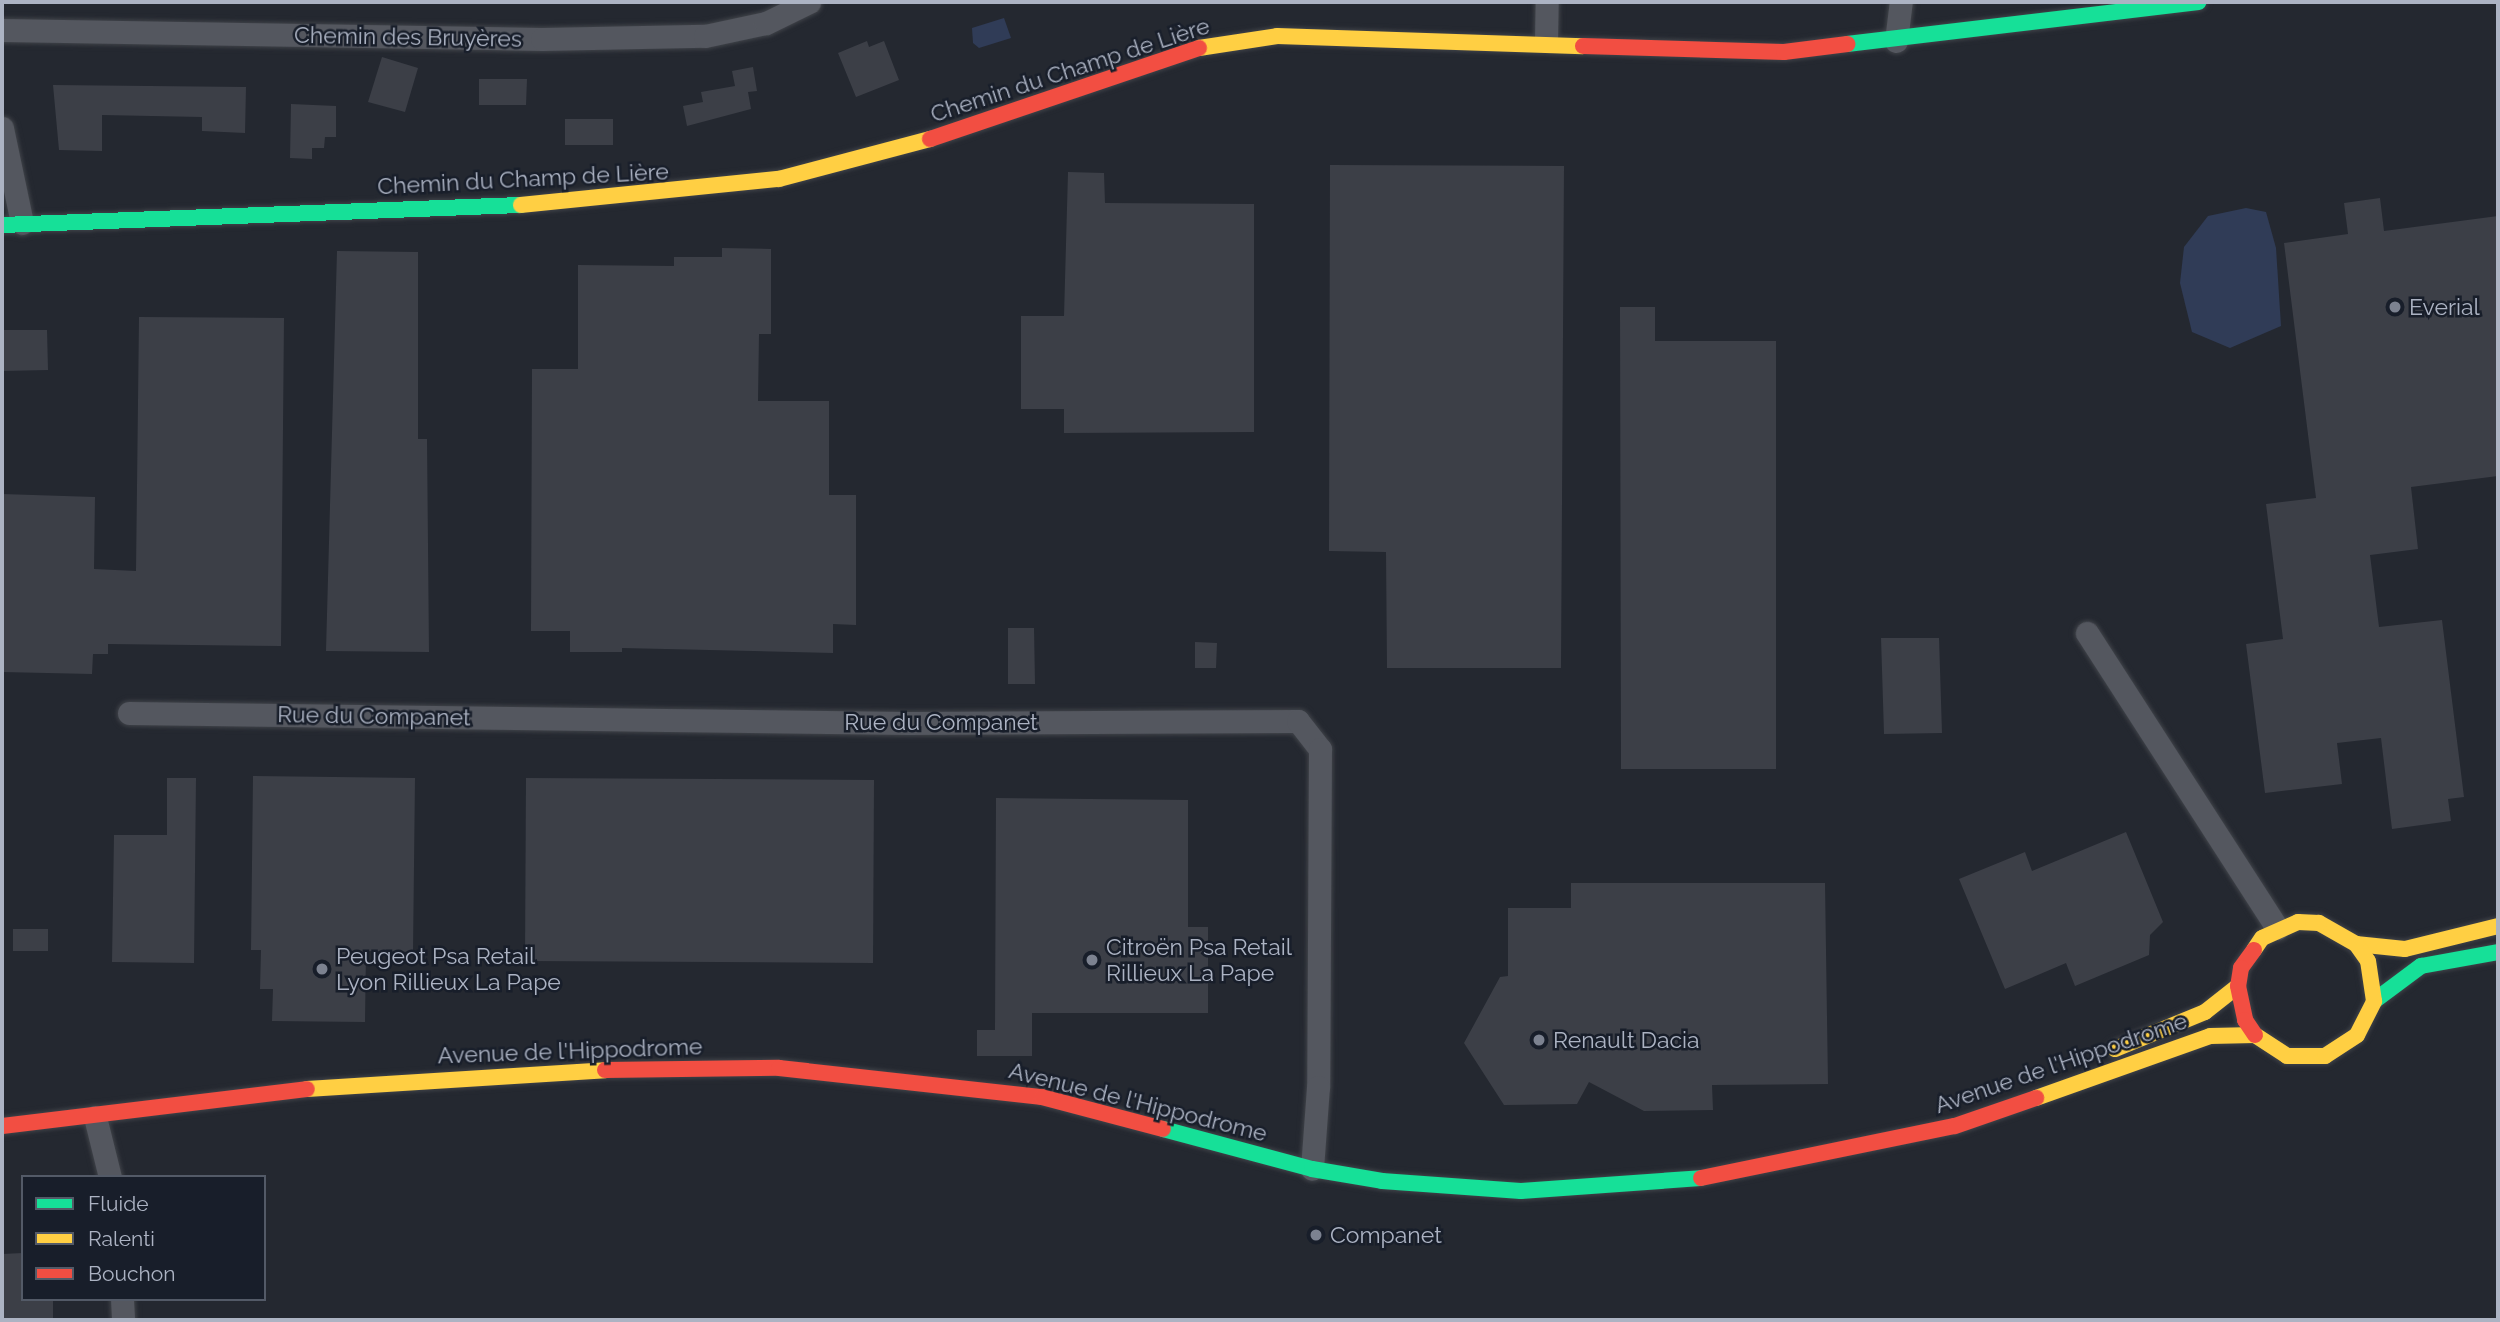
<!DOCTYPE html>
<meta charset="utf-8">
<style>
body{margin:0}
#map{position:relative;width:2500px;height:1322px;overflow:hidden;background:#242830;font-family:Raleway,sans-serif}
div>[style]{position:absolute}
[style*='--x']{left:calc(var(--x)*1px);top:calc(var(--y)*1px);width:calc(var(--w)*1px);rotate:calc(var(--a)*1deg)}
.water>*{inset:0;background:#303c57}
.building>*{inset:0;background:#3c3f47}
.roads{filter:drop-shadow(0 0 2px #404349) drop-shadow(0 0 2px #404349)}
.street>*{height:23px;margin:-11.5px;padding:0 11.5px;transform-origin:11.5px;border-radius:11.5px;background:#54575f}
.fast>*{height:16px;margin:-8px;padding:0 8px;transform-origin:8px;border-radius:8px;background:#16e098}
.slow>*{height:16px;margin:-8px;padding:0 8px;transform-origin:8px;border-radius:8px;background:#ffcf43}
.jam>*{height:16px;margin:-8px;padding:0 8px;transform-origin:8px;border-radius:8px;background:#f24e42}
.dots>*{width:19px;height:19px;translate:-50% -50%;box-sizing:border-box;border:4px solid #181e2a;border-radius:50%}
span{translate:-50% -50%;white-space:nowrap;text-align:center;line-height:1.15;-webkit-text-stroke:5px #181e2a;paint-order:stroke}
.street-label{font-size:23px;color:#acb3c3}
.poi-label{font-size:23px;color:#acb3c3}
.left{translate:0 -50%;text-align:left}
.frame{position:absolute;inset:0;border:4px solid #acb3c3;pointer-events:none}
.legend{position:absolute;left:21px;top:1175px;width:245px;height:126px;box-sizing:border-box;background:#181e2a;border:2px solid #535a67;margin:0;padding:9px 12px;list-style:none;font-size:21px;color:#acb3c3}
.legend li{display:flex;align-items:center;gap:14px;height:35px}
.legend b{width:35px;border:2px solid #535a67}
</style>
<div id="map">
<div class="water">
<div style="clip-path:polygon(1004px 18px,1011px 38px,979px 48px,973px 43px,972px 28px)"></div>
<div style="clip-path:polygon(2246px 208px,2266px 212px,2276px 248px,2281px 326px,2230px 348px,2192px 332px,2180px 283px,2184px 247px,2208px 216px)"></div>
</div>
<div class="building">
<div style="clip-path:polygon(867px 41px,869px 47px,884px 41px,899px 80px,856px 97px,838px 53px)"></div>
<div style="clip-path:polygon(382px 57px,418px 68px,405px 112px,368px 102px)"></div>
<div style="clip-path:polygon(753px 67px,757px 91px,748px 92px,751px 109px,687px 126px,683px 106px,703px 102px,701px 92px,735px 86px,732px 71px)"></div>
<div style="clip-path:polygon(479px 79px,527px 79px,526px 105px,479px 105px)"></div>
<div style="clip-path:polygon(53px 85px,246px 87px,245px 133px,202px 131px,202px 117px,102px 115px,102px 151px,59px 150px)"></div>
<div style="clip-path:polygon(291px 104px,336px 106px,336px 137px,325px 137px,324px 148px,312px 148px,312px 159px,290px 158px)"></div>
<div style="clip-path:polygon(565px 119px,613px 119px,613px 145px,565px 145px)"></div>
<div style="clip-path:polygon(1330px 165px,1564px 166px,1561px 668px,1387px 668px,1386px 552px,1329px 551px)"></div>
<div style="clip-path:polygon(1068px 172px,1104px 173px,1105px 203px,1254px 204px,1254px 432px,1064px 433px,1064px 409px,1021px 409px,1021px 316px,1064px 316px)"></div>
<div style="clip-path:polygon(2380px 198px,2384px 231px,2498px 216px,2498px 476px,2411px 487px,2418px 549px,2370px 555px,2379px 627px,2442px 620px,2464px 797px,2448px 799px,2451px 821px,2392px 829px,2381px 738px,2337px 743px,2342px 784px,2265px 793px,2246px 644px,2283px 639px,2266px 504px,2316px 498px,2284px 243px,2348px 234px,2344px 203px)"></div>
<div style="clip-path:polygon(722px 248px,771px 249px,771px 334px,759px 334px,758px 401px,829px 401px,829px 495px,856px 495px,856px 625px,833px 624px,833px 653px,622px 648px,622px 652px,570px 652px,570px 631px,531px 631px,532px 369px,578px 369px,578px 265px,674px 266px,674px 257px,722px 257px)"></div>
<div style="clip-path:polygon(337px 251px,418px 252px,418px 439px,427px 439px,429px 652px,326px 651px)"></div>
<div style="clip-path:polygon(1620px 307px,1655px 307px,1655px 341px,1776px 341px,1776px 769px,1621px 769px)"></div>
<div style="clip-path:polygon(139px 317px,284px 318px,281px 646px,108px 644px,108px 654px,93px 654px,92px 674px,2px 672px,2px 494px,95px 497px,94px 569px,136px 571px)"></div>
<div style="clip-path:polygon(2px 330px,47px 330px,48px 370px,2px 371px)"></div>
<div style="clip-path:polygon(1008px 628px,1034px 628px,1035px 684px,1008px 684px)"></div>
<div style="clip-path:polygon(1881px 638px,1939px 638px,1942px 733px,1884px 734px)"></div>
<div style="clip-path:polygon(1195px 642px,1217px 643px,1216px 668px,1195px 668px)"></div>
<div style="clip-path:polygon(253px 776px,415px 778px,413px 952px,366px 951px,365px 1022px,272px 1021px,273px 989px,260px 989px,261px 950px,251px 950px)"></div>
<div style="clip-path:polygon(167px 778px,196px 778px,194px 963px,112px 962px,114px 835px,167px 835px)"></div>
<div style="clip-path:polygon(526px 778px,874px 780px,873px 963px,525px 961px)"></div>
<div style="clip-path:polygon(996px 798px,1188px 800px,1188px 927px,1208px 927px,1208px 1013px,1032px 1013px,1032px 1056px,977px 1056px,977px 1030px,995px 1030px)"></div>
<div style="clip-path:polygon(2126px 832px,2163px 922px,2150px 935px,2149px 955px,2075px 986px,2066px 963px,2005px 989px,1959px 879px,2025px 852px,2032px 871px)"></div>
<div style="clip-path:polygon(1571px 883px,1825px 883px,1828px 1084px,1712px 1085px,1713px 1110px,1644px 1111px,1589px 1082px,1577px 1104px,1504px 1105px,1464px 1043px,1500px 977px,1508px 976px,1508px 908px,1571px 908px)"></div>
<div style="clip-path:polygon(13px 929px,48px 929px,48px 951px,13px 951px)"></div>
<div style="clip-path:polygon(23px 1253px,23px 1299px,53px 1299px,53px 1320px,2px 1320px,2px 1254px)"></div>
</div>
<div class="roads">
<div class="street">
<div style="--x:2;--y:30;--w:540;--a:0.95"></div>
<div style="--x:542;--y:39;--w:163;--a:-1.1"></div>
<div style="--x:705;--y:36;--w:62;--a:-12"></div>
<div style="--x:766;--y:23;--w:48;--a:-26"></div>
<div style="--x:1546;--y:41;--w:39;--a:-89"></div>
<div style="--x:1896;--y:41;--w:39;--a:-83"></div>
<div style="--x:2;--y:128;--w:97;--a:78.1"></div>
<div style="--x:2087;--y:633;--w:351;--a:57.2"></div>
<div style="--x:129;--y:713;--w:779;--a:0.74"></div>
<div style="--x:908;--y:723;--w:390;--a:-0.3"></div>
<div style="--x:1298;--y:721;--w:36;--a:52"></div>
<div style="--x:1320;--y:749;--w:338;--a:90.3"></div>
<div style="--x:1318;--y:1087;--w:82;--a:94.2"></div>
<div style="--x:95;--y:1117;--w:62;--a:76"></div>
<div style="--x:122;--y:1299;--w:21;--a:87"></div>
</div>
<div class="fast">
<div style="--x:1847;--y:44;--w:354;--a:-6.8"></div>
<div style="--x:2;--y:225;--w:519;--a:-2.21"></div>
<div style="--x:2374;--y:1001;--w:59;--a:-36.7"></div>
<div style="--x:2421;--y:966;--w:78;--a:-10.3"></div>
<div style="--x:1163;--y:1129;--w:154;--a:15"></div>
<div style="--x:1312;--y:1169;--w:71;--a:9.7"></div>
<div style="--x:1382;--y:1181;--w:139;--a:4.1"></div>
<div style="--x:1521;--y:1191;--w:180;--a:-4.1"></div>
</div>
<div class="slow">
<div style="--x:1199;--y:48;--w:79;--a:-8.7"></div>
<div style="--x:1277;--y:36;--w:306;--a:1.9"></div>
<div style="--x:521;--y:205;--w:259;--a:-5.8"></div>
<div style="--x:779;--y:179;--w:156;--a:-14.8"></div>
<div style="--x:2356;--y:944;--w:49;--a:5.8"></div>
<div style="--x:2405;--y:949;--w:96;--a:-13.9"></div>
<div style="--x:2115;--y:1049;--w:97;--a:-22.3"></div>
<div style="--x:2205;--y:1012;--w:42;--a:-38.2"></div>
<div style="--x:307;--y:1089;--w:299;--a:-3.6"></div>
<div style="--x:2036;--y:1098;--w:185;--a:-19.6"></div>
<div style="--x:2210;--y:1036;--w:45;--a:-1.3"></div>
<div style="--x:2255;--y:1035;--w:38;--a:33"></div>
<div style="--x:2287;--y:1056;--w:38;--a:0"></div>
<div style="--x:2325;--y:1056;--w:38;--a:-33"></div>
<div style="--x:2357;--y:1035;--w:38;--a:-63"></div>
<div style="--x:2374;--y:1001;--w:40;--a:-98.5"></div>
<div style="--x:2368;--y:961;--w:21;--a:-125"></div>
<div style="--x:2356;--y:944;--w:43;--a:-150.4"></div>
<div style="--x:2319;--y:923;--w:21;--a:-177"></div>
<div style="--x:2298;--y:922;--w:39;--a:156"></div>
<div style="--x:2262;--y:938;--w:14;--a:124"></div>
</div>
<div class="jam">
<div style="--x:1583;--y:46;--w:201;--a:1.7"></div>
<div style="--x:1784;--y:52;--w:64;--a:-7.2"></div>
<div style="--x:930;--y:139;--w:284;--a:-18.7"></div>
<div style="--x:2254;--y:950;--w:22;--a:126"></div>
<div style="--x:2241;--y:968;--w:18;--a:99"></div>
<div style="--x:2238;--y:986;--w:35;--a:78"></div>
<div style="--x:2245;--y:1020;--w:18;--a:56"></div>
<div style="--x:605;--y:1070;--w:174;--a:-0.7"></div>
<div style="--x:779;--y:1068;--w:265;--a:6.3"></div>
<div style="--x:1042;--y:1097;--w:125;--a:14.8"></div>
<div style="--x:2;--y:1126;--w:307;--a:-6.9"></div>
<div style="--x:1701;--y:1178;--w:259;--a:-11.6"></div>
<div style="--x:1955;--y:1126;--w:86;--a:-19.1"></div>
</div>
</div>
<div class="dots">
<div style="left:2395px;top:307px;background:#7c8290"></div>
<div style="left:1092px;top:960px;background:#7c8290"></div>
<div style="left:322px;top:969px;background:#7c8290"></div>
<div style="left:1539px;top:1040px;background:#7c8290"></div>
<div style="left:1316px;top:1235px;background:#7c8290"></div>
</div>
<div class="street-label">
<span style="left:408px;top:37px;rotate:1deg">Chemin des Bruyères</span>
<span style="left:1070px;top:70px;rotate:-18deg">Chemin du Champ de Lière</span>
<span style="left:523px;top:179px;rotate:-3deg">Chemin du Champ de Lière</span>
<span style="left:374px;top:716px;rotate:1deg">Rue du Companet</span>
<span style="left:941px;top:722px">Rue du Companet</span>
<span style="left:570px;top:1051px;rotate:-2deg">Avenue de l'Hippodrome</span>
<span style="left:2061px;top:1063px;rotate:-19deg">Avenue de l'Hippodrome</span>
<span style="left:1138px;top:1102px;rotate:14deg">Avenue de l'Hippodrome</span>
</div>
<div class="poi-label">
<span class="left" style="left:2409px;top:307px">Everial</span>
<span class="left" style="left:1106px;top:960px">Citroën Psa Retail<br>Rillieux La Pape</span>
<span class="left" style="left:336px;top:969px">Peugeot Psa Retail<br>Lyon Rillieux La Pape</span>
<span class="left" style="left:1553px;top:1040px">Renault Dacia</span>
<span class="left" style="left:1330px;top:1235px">Companet</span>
</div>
<div class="frame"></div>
<ul class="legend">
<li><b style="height:9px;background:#16e098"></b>Fluide</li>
<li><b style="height:9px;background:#ffcf43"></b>Ralenti</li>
<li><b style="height:9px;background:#f24e42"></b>Bouchon</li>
</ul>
</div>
